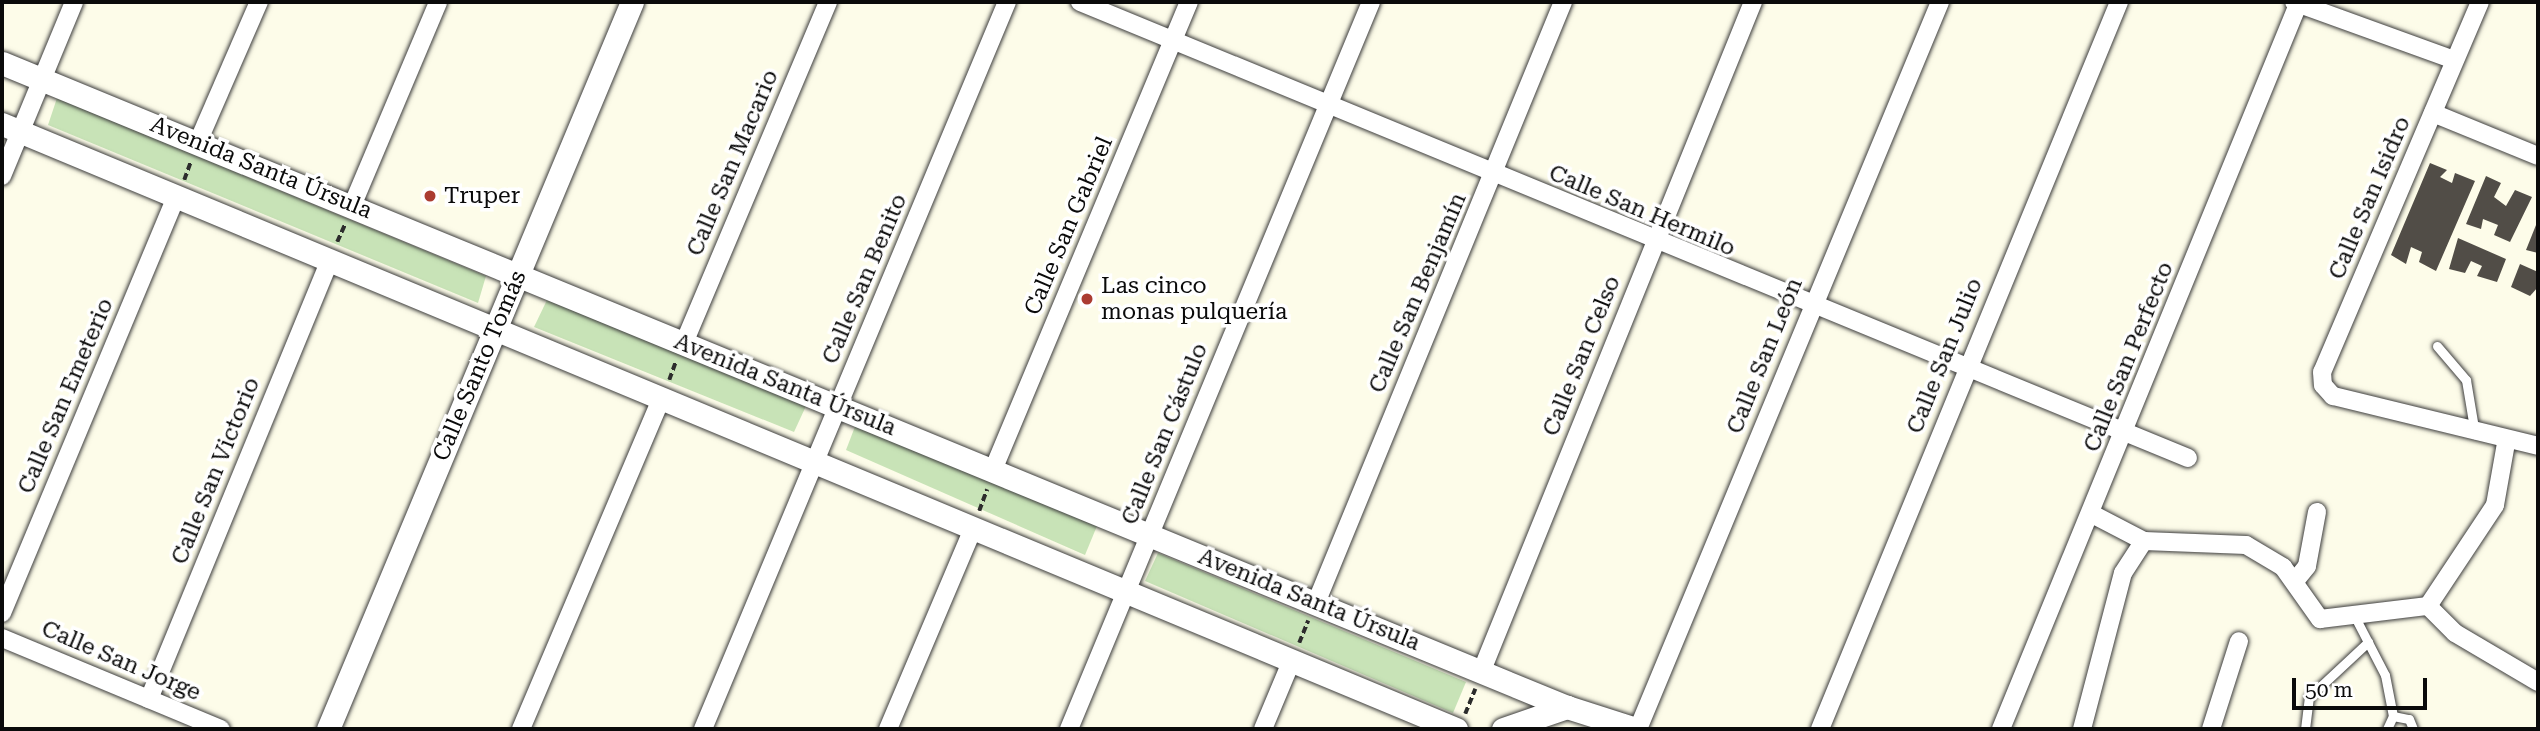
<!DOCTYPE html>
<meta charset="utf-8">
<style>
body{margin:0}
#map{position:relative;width:2540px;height:731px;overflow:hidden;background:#fdfce9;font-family:"Roboto Serif",serif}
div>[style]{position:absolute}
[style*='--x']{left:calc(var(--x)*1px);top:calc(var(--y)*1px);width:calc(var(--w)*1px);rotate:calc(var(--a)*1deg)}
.green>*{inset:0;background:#c8e3b7}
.building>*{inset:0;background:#514d47}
.path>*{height:3.5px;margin-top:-1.75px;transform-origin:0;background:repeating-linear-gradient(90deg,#2c2c2c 0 7px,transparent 0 10.5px)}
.roads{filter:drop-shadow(0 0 2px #3d3d3d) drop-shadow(0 0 2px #3d3d3d)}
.service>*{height:9px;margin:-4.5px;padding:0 4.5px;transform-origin:4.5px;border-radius:4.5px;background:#fff}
.minor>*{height:18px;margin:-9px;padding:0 9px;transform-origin:9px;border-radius:9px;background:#fff}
.tertiary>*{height:23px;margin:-11.5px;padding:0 11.5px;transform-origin:11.5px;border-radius:11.5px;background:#fff}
.dots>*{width:19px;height:19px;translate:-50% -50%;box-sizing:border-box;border:4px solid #fff;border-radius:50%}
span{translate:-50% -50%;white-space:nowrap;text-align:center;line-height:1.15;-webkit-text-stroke:7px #fff;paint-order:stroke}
.street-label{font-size:23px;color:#0a0a0a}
.poi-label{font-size:23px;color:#0a0a0a}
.left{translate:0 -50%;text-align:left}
.frame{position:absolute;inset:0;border:4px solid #0a0a0a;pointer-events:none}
.scale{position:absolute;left:2292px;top:678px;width:135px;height:32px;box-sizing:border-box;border:4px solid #0a0a0a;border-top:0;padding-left:9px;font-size:21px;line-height:24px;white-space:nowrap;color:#0a0a0a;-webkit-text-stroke:5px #fff;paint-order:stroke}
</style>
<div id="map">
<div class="green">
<div style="clip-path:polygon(57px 98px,486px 276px,478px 303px,48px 125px)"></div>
<div style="clip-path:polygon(547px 300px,806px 406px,794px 432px,534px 327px)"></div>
<div style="clip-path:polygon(856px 424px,1097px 526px,1085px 555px,846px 450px)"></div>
<div style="clip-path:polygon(1158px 553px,1466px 682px,1453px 713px,1145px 581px)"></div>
</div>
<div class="building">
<div style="clip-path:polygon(2430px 163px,2447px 170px,2440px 177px,2452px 183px,2455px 173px,2475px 181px,2436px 271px,2419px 262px,2422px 252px,2411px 247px,2406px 264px,2391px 255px)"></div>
<div style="clip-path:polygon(2486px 176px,2501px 183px,2494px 197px,2506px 206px,2515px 190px,2532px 197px,2510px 242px,2494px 235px,2498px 225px,2483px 219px,2481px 229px,2466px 224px)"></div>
<div style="clip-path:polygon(2538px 220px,2538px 253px,2526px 250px)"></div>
<div style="clip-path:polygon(2458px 238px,2506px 259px,2497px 282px,2477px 276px,2482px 266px,2471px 261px,2465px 273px,2449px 269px)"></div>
<div style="clip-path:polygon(2520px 264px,2538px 272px,2538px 287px,2530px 296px,2511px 287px)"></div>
</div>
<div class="path">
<div style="--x:184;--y:180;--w:20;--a:-70"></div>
<div style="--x:337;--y:242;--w:20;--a:-66"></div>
<div style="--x:669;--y:380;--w:20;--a:-70"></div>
<div style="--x:979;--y:511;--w:23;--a:-70"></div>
<div style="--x:1299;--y:643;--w:24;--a:-68"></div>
<div style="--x:1465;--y:714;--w:27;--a:-68"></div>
</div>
<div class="roads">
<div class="service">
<div style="--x:2437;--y:346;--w:45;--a:49.5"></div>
<div style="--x:2466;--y:380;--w:55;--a:80.5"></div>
<div style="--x:2355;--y:617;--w:65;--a:62.7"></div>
<div style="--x:2385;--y:675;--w:42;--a:79"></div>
<div style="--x:2393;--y:716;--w:14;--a:115"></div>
<div style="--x:2393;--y:716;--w:16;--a:11"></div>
<div style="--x:2409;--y:719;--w:11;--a:68"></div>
<div style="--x:2305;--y:729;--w:32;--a:-83"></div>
<div style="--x:2309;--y:697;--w:81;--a:-43"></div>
</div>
<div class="minor">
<div style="--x:1080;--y:2;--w:1198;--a:22.37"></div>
<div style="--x:2294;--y:2;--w:170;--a:19.9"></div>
<div style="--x:2480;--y:2;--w:402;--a:113.1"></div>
<div style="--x:2322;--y:372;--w:13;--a:86"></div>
<div style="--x:2323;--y:385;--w:15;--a:48"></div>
<div style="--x:2333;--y:396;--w:211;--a:13.7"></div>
<div style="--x:2433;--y:113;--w:113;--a:22.3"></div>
<div style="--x:198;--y:142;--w:153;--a:-66.5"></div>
<div style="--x:2;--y:176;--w:188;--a:-67.5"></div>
<div style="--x:352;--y:206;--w:221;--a:-67.1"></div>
<div style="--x:684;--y:343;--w:370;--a:-67.1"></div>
<div style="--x:993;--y:470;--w:507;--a:-67.28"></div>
<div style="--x:2092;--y:514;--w:59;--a:27.4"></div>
<div style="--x:2144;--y:541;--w:102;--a:2.2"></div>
<div style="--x:2246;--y:545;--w:43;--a:30.7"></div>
<div style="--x:2283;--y:567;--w:64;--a:54.6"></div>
<div style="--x:2320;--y:619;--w:109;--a:-6.9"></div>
<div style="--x:2428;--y:606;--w:38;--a:45"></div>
<div style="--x:2455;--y:633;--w:96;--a:30.6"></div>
<div style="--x:2295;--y:581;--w:19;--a:-51"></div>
<div style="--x:2307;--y:566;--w:55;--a:-79.5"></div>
<div style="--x:1316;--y:603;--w:650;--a:-67.66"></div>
<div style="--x:2428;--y:606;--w:121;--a:-56.4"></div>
<div style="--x:2495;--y:505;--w:63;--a:-79.9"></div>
<div style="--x:2;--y:613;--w:450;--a:-67.3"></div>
<div style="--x:2;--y:638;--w:237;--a:22.6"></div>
<div style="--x:1482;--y:670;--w:721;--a:-67.92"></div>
<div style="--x:149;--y:699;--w:473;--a:-67.6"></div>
<div style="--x:521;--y:729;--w:358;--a:-67"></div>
<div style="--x:703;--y:729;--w:788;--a:-67.31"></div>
<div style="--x:888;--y:729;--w:217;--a:-67"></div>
<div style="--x:1069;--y:729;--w:787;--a:-67.44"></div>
<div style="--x:1263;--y:729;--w:73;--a:-67.3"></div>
<div style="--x:1638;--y:729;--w:787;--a:-67.44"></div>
<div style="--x:1820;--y:729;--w:786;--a:-67.64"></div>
<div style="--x:2001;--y:729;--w:786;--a:-67.71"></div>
<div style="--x:2082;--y:729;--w:161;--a:-75.3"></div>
<div style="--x:2123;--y:573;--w:38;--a:-57"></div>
<div style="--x:2211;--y:729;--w:92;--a:-72.3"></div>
</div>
<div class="tertiary">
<div style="--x:2;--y:63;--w:1692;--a:22.37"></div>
<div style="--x:1567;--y:707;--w:72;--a:17.7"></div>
<div style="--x:2;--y:124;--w:1575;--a:22.59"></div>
<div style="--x:328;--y:729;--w:788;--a:-67.31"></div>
<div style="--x:1503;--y:729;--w:68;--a:-19"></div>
</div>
</div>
<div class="dots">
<div style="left:430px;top:196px;background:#ab3c31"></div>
<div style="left:1087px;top:299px;background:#ab3c31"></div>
</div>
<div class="street-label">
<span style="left:733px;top:163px;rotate:-67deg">Calle San Macario</span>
<span style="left:261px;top:168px;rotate:22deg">Avenida Santa Úrsula</span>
<span style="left:2370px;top:198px;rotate:-67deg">Calle San Isidro</span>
<span style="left:1642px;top:211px;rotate:23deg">Calle San Hermilo</span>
<span style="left:1069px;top:226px;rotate:-67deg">Calle San Gabriel</span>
<span style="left:865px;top:279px;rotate:-67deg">Calle San Benito</span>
<span style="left:1418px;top:293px;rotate:-67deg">Calle San Benjamín</span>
<span style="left:1582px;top:356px;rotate:-68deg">Calle San Celso</span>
<span style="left:1765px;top:356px;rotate:-68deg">Calle San León</span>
<span style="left:1945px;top:356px;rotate:-68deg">Calle San Julio</span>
<span style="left:2129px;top:357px;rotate:-68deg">Calle San Perfecto</span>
<span style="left:480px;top:366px;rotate:-67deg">Calle Santo Tomás</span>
<span style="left:785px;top:385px;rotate:22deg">Avenida Santa Úrsula</span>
<span style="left:66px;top:396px;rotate:-67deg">Calle San Emeterio</span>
<span style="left:1165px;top:434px;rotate:-68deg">Calle San Cástulo</span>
<span style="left:216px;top:471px;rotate:-68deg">Calle San Victorio</span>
<span style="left:1309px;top:600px;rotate:22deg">Avenida Santa Úrsula</span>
<span style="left:121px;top:661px;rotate:23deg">Calle San Jorge</span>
</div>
<div class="poi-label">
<span class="left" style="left:444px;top:196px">Truper</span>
<span class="left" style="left:1101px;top:299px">Las cinco<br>monas pulquería</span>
</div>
<div class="frame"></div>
<div class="scale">50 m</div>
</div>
